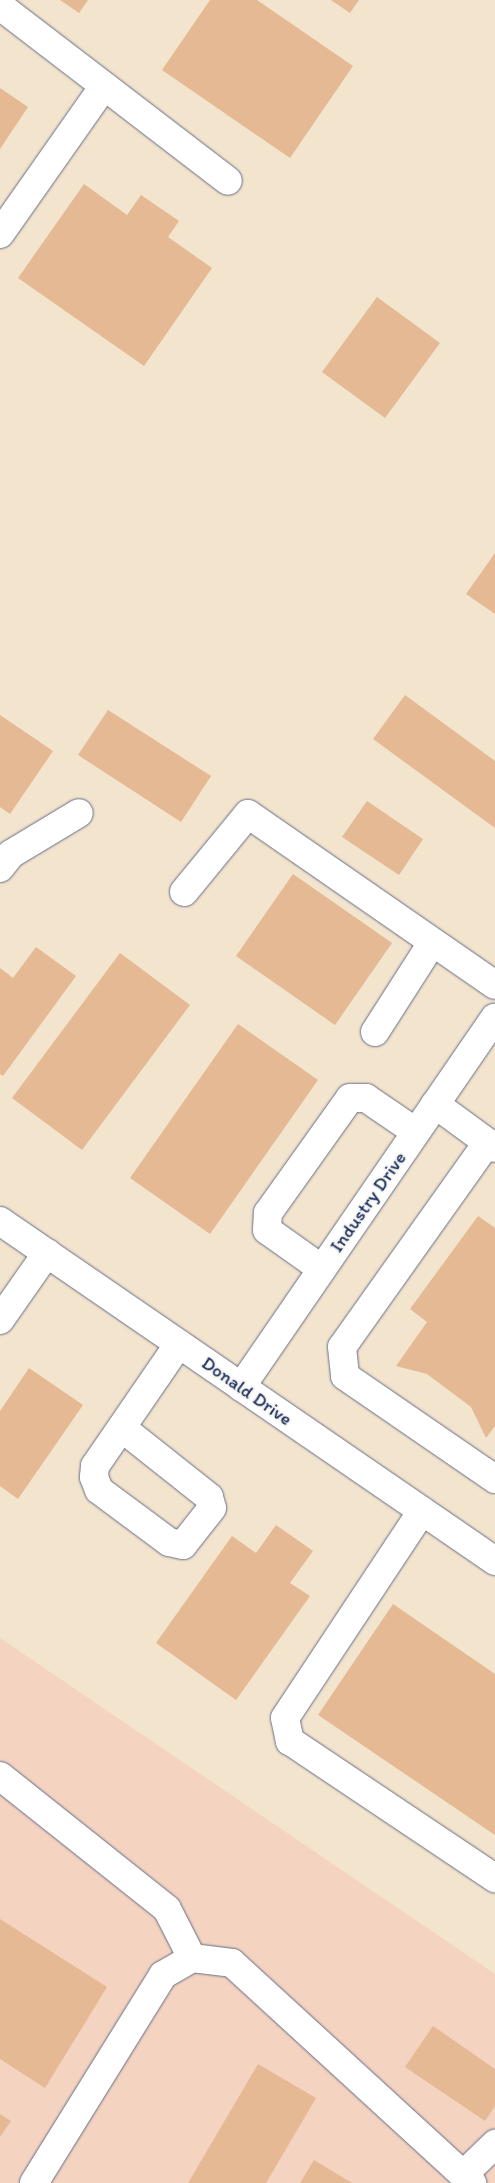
<!DOCTYPE html>
<style>
body{margin:0}
#map{position:relative;width:495px;height:2183px;overflow:hidden;background:#f3e4ce;font-family:Itim,sans-serif}
div>[style]{position:absolute}
[style*='--x']{left:calc(var(--x)*1px);top:calc(var(--y)*1px);width:calc(var(--w)*1px);rotate:calc(var(--a)*1deg)}
.built>*{inset:0;background:#f5d3c1}
.building>*{inset:0;background:#e4b993}
.roads{filter:drop-shadow(0 0 1px #676e85) drop-shadow(0 0 1px #676e85)}
.minor>*{height:28px;margin:-14px;padding:0 14px;transform-origin:14px;border-radius:14px;background:#fff}
span{translate:-50% -50%;white-space:nowrap;text-align:center;line-height:1.15;-webkit-text-stroke:4px #f6f6f2;paint-order:stroke}
.street-label{font-size:19px;color:#1b2f5e}
</style>
<div id="map">
<div class="built">
<div style="clip-path:polygon(0 1638px,495px 1974px,495px 2183px,0 2183px)"></div>
</div>
<div class="building">
<div style="clip-path:polygon(60px 0,88px 0,79px 13px)"></div>
<div style="clip-path:polygon(210px 0,257px 0,353px 66px,290px 158px,162px 70px)"></div>
<div style="clip-path:polygon(331px 0,359px 0,350px 13px)"></div>
<div style="clip-path:polygon(0 88px,28px 107px,0 149px)"></div>
<div style="clip-path:polygon(84px 184px,127px 215px,141px 195px,179px 221px,168px 237px,212px 268px,144px 366px,18px 278px)"></div>
<div style="clip-path:polygon(377px 297px,440px 343px,385px 418px,322px 372px)"></div>
<div style="clip-path:polygon(495px 553px,495px 614px,466px 594px)"></div>
<div style="clip-path:polygon(405px 695px,495px 761px,495px 828px,373px 739px)"></div>
<div style="clip-path:polygon(108px 710px,211px 776px,181px 822px,78px 755px)"></div>
<div style="clip-path:polygon(0 715px,53px 751px,10px 814px,0 807px)"></div>
<div style="clip-path:polygon(367px 801px,423px 839px,399px 875px,342px 837px)"></div>
<div style="clip-path:polygon(293px 874px,392px 943px,335px 1025px,236px 956px)"></div>
<div style="clip-path:polygon(36px 947px,76px 976px,3px 1076px,0 1074px,0 968px,13px 978px)"></div>
<div style="clip-path:polygon(120px 953px,190px 1005px,82px 1150px,12px 1098px)"></div>
<div style="clip-path:polygon(238px 1024px,318px 1080px,210px 1234px,130px 1178px)"></div>
<div style="clip-path:polygon(478px 1216px,495px 1228px,495px 1426px,486px 1438px,471px 1407px,427px 1374px,396px 1366px,427px 1322px,410px 1309px)"></div>
<div style="clip-path:polygon(29px 1368px,83px 1405px,18px 1499px,0 1486px,0 1411px)"></div>
<div style="clip-path:polygon(276px 1525px,313px 1551px,290px 1583px,310px 1596px,236px 1700px,156px 1643px,232px 1536px,256px 1553px)"></div>
<div style="clip-path:polygon(393px 1604px,495px 1674px,495px 1835px,318px 1715px)"></div>
<div style="clip-path:polygon(0 1919px,107px 1987px,45px 2088px,0 2059px)"></div>
<div style="clip-path:polygon(433px 2026px,495px 2069px,495px 2106px,485px 2121px,405px 2067px)"></div>
<div style="clip-path:polygon(258px 2064px,316px 2098px,266px 2183px,188px 2183px)"></div>
<div style="clip-path:polygon(0 2114px,11px 2121px,0 2137px)"></div>
<div style="clip-path:polygon(314px 2160px,352px 2183px,300px 2183px)"></div>
</div>
<div class="roads">
<div class="minor">
<div style="--x:0;--y:6;--w:287;--a:37.5"></div>
<div style="--x:0;--y:234;--w:181;--a:-54.9"></div>
<div style="--x:0;--y:868;--w:18;--a:-52"></div>
<div style="--x:11;--y:854;--w:79;--a:-31.1"></div>
<div style="--x:184;--y:892;--w:101;--a:-50.6"></div>
<div style="--x:248;--y:814;--w:300;--a:34.7"></div>
<div style="--x:375;--y:1032;--w:106;--a:-57.4"></div>
<div style="--x:435;--y:1104;--w:74;--a:36.3"></div>
<div style="--x:487;--y:1143;--w:250;--a:125.4"></div>
<div style="--x:342;--y:1347;--w:29;--a:84"></div>
<div style="--x:345;--y:1376;--w:182;--a:34.5"></div>
<div style="--x:0;--y:1221;--w:601;--a:34.48"></div>
<div style="--x:322;--y:1269;--w:67;--a:-144.7"></div>
<div style="--x:267;--y:1230;--w:17;--a:-87"></div>
<div style="--x:268;--y:1213;--w:141;--a:-54.5"></div>
<div style="--x:350;--y:1098;--w:16;--a:0"></div>
<div style="--x:366;--y:1098;--w:60;--a:34.2"></div>
<div style="--x:0;--y:1320;--w:82;--a:-55"></div>
<div style="--x:241;--y:1387;--w:448;--a:-55.5"></div>
<div style="--x:122;--y:1428;--w:111;--a:38.4"></div>
<div style="--x:209;--y:1497;--w:11;--a:75"></div>
<div style="--x:212;--y:1508;--w:47;--a:128.1"></div>
<div style="--x:183;--y:1545;--w:14;--a:-168"></div>
<div style="--x:169;--y:1542;--w:87;--a:-143.4"></div>
<div style="--x:99;--y:1490;--w:14;--a:-111"></div>
<div style="--x:94;--y:1477;--w:11;--a:-85"></div>
<div style="--x:95;--y:1466;--w:148;--a:-55.5"></div>
<div style="--x:422;--y:1511;--w:248;--a:123.5"></div>
<div style="--x:285;--y:1718;--w:24;--a:78"></div>
<div style="--x:290;--y:1741;--w:247;--a:33.8"></div>
<div style="--x:0;--y:1776;--w:213;--a:38.5"></div>
<div style="--x:167;--y:1909;--w:55;--a:63"></div>
<div style="--x:463;--y:2175;--w:45;--a:-44.1"></div>
<div style="--x:34;--y:2183;--w:245;--a:-58.2"></div>
<div style="--x:163;--y:1975;--w:34;--a:-30"></div>
<div style="--x:192;--y:1958;--w:40;--a:7.1"></div>
<div style="--x:232;--y:1963;--w:326;--a:42.5"></div>
</div>
</div>
<div class="street-label">
<span style="left:368px;top:1202px;rotate:-55deg">Industry Drive</span>
<span style="left:247px;top:1391px;rotate:35deg">Donald Drive</span>
</div>
</div>
